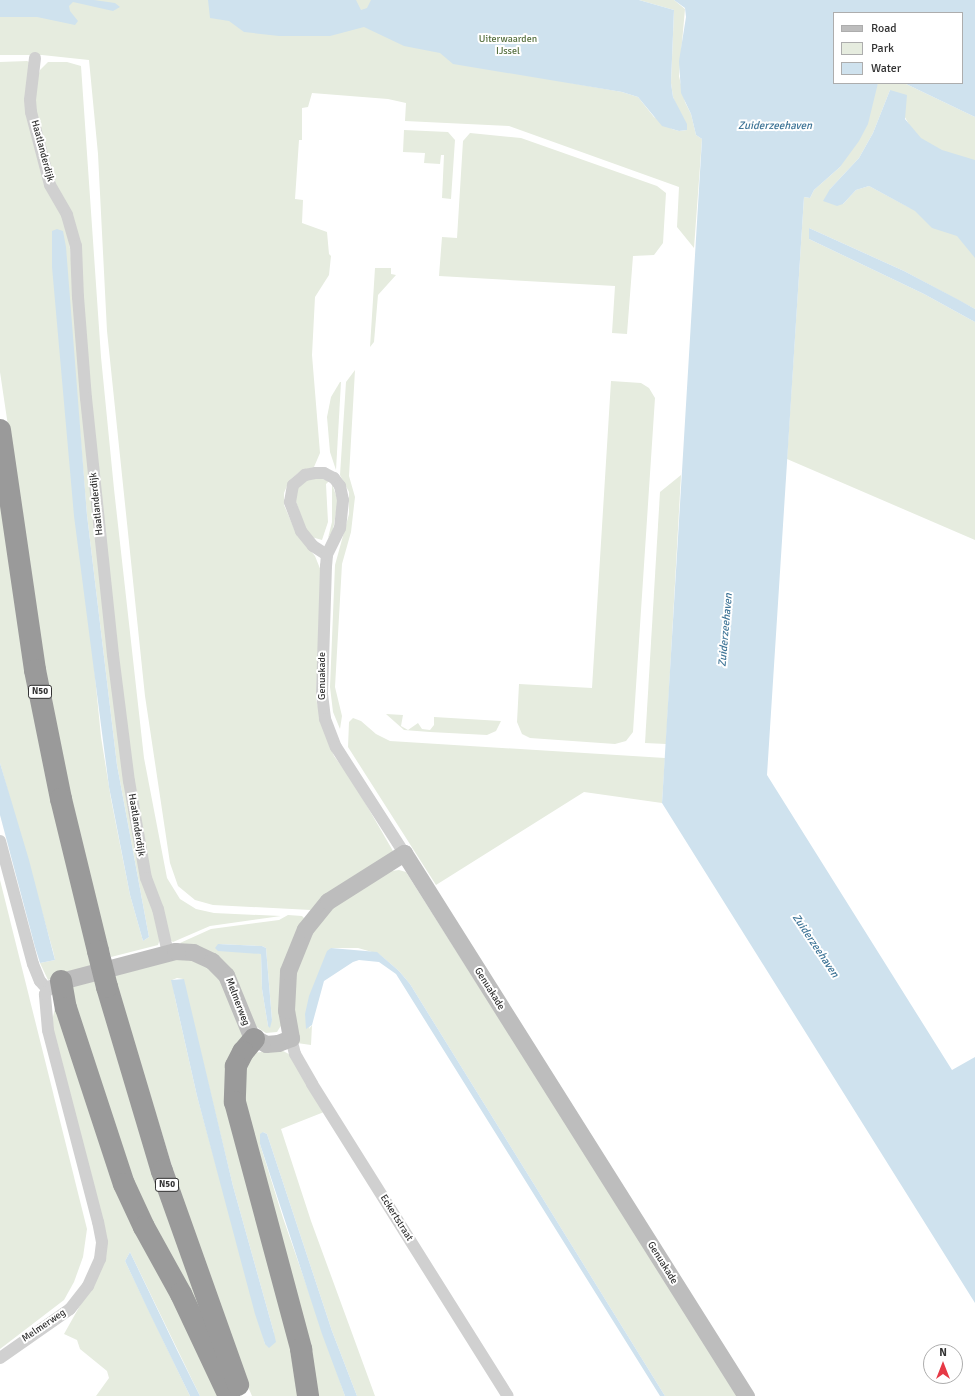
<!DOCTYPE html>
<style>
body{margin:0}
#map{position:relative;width:975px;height:1396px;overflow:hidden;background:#fff;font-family:Signika,sans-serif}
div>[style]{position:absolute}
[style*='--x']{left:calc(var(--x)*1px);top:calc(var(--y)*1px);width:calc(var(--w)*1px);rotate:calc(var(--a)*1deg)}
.green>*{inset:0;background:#e6ecdf}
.water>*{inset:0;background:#cfe2ee}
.street>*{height:12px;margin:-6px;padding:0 6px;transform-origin:6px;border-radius:6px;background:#d0d0d0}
.secondary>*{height:17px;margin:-8.5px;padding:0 8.5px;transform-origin:8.5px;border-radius:8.5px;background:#bdbdbd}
.highway>*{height:22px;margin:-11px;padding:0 11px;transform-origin:11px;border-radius:11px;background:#9a9a9a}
.highway-bridge>*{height:22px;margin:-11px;padding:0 11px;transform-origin:11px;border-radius:11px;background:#9a9a9a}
span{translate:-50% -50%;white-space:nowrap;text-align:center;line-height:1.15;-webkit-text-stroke:4px #fff;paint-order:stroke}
.shield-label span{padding:1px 3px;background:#fff;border:1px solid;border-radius:3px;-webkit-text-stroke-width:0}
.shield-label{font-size:9px;color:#333;font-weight:700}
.park-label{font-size:10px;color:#56703f}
.street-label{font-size:10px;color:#333}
.water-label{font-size:11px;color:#3f7597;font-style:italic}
.legend{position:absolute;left:833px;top:12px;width:130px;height:72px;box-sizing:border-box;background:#fff;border:1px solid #adadad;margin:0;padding:5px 7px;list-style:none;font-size:12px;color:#333}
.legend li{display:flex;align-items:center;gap:8px;height:20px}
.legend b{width:20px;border:1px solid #adadad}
.north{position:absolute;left:923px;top:1344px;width:40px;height:40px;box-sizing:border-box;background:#fff;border:1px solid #adadad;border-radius:50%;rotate:0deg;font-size:11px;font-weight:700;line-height:16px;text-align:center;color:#333}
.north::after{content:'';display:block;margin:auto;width:14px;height:18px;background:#e63946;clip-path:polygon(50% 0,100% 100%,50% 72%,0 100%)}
</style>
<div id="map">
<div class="green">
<div style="clip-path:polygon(0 0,536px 0,571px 83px,622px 92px,638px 97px,654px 117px,672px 129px,679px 131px,687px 130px,673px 97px,671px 83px,674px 10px,639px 0,674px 0,685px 9px,679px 76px,685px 102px,691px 114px,696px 135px,702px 139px,694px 248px,677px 227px,679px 187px,509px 126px,405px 121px,406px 103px,388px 99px,312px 93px,308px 107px,302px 108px,302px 140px,299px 140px,295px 199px,303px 200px,302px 223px,327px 232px,329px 254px,331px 256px,329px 275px,315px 297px,312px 355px,320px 453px,314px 467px,298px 473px,289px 481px,284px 493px,284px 505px,296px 533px,315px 556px,321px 571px,316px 699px,321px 718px,334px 756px,352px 780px,393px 851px,311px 910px,213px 905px,195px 900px,178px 886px,170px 863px,145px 696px,107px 331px,98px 154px,89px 60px,42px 55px,0 55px)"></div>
<div style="clip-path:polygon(evenodd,27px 61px,32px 63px,27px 96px,68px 228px,109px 653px,160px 939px,158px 945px,111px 957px,84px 865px,53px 729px,0 372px,0 62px,27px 61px,63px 231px,87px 515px,117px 765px,149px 937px,143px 941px,130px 895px,111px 799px,101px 737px,94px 666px,63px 231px)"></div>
<div style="clip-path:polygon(48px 62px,67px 62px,81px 66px,101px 357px,114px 489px,144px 758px,167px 878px,180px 899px,196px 909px,214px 913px,281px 916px,210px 926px,173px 942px,170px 940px,150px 878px,133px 781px,96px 468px,82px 290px,59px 194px,36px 119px,36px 83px,40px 70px)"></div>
<div style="clip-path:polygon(evenodd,878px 83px,904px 83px,975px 117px,975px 309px,904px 271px,809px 228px,809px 239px,924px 294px,975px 322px,975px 540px,787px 459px,804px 197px,810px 198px,814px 190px,840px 167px,878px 83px,890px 90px,912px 130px,910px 208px,869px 186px,856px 190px,843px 204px,830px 189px,859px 158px,873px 133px,890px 90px)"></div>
<div style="clip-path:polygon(404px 130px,448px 132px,455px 140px,451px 199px,442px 198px,444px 155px,441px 155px,440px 164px,424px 163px,425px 153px,403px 152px)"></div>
<div style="clip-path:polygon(470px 133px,521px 138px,657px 186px,666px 193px,663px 243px,654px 255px,633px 256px,627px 334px,612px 333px,615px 286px,439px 276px,442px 237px,457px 238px,463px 141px)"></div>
<div style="clip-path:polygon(375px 268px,391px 268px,391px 274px,396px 275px,378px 295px,374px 342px,370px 347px)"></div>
<div style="clip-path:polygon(355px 370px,349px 476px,355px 497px,351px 532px,342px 564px,335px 687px,342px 716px,340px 729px,333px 712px,330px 687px,335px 565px,349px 514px,349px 492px,340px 475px,346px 382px)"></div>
<div style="clip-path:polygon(611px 381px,641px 383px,649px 388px,655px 398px,633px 732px,626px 741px,615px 744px,530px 738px,522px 734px,517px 722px,519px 684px,592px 688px)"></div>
<div style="clip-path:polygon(340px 382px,341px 382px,336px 470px,330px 452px,327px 417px,331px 397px)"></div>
<div style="clip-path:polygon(681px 475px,666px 744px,645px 743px,660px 492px)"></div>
<div style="clip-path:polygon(316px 477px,329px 481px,326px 484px,328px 522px,322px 540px,308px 536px,294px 496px,301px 482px)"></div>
<div style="clip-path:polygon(332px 484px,338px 501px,333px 530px,328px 538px,332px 522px)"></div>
<div style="clip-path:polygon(0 486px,95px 966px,48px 980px,40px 963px,55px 960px,53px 951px,0 763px)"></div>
<div style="clip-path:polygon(386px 714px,403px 715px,401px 726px,408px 730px,418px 723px,422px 729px,430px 730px,434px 725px,434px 717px,501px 721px,496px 731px,487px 735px,430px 732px,404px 730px)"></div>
<div style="clip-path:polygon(353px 718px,361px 721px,376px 734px,390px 741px,665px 758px,662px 803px,584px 792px,436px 885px,348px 747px,349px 722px)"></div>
<div style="clip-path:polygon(399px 870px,406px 872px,739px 1396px,665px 1396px,410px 984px,399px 971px,379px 954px,358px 948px,331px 948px,309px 1029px,312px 1025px,311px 1045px,297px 1043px,291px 989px,307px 938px,333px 906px,391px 871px)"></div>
<div style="clip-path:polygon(0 880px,87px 1229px,83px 1257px,74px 1282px,64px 1300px,0 1349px)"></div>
<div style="clip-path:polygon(evenodd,288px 915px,302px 916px,305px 919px,282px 1024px,277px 1032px,266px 1033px,255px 1026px,244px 1001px,180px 943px,211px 929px,279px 920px,288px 915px,218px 944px,262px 946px,266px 948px,272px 1020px,268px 1026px,262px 989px,261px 954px,218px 944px)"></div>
<div style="clip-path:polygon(evenodd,184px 956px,218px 972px,243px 1036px,234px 1059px,306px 1396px,252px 1396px,228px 1340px,201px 1260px,112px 972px,184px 956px,177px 978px,183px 979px,233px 1186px,274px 1333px,265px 1344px,197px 1096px,175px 998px,172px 980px,177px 978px)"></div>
<div style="clip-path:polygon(97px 976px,237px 1396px,200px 1396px,130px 1252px,125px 1261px,190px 1396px,96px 1396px,109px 1378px,107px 1371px,80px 1349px,77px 1340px,64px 1334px,100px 1270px,94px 1188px,51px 1025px,55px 1008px,65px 993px,78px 983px)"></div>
<div style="clip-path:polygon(281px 1050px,289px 1054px,324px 1112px,281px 1129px,311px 1221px,375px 1396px,357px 1396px,332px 1331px,267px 1134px,263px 1132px,260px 1144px,283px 1218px,345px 1396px,314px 1396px,237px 1091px,251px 1053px)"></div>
</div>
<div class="water">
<div style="clip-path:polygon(0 0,94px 0,115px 3px,120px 7px,113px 11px,73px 2px,69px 6px,70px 11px,78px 21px,75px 25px,37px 17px,0 17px)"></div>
<div style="clip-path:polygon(208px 0,356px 0,361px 10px,367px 8px,371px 0,639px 0,674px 10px,671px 83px,673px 97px,687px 124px,687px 130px,679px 131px,662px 126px,638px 97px,622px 92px,453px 64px,440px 53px,404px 46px,364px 27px,330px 36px,279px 36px,244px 32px,229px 21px,210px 18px)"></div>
<div style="clip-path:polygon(674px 0,975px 0,975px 117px,904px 83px,962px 83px,962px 13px,834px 13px,834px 83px,878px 83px,868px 124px,859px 141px,840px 167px,814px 190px,810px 198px,804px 197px,767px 775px,952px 1070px,975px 1057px,975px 1303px,662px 803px,702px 139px,696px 135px,691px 114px,681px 93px,679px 61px,686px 17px,685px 8px)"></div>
<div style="clip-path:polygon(890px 90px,907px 95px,905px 119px,921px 138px,942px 150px,975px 160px,975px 258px,957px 236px,932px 228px,915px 211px,869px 186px,856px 190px,843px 204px,837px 206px,823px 201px,830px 189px,859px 158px,873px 133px)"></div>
<div style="clip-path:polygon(809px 228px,904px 271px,959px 300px,975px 309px,975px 322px,924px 294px,809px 239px)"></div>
<div style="clip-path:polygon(57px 229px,63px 231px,66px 247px,87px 515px,117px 765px,149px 937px,143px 941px,130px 895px,109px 787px,74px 516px,52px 267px,52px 231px)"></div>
<div style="clip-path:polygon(0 763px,29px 860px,55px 960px,40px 963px,35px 947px,0 815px)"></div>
<div style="clip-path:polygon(218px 944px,262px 946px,266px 948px,272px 1020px,270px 1028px,268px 1026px,262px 989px,261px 954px,218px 951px,215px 948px)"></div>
<div style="clip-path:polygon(331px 948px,377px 952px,399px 971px,410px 984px,665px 1396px,660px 1396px,396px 974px,379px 962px,359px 960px,353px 962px,324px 981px,312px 1025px,306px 1029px,305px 1014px,309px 996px,327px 951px)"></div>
<div style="clip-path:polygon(184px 979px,233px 1186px,274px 1333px,276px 1342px,269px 1348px,265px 1344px,255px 1314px,197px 1096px,171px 980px)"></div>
<div style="clip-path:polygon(263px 1132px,267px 1134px,332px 1331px,357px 1396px,345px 1396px,322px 1334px,260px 1144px,260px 1134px)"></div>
<div style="clip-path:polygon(130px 1252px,177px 1350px,200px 1396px,190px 1396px,150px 1314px,125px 1261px)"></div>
</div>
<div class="street">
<div style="--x:35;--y:58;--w:42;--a:96.8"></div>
<div style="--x:30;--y:100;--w:12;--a:85"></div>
<div style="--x:31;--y:112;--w:75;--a:75.4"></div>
<div style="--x:50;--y:185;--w:34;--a:60"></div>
<div style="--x:67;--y:215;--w:32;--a:74"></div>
<div style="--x:76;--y:246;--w:51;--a:87.8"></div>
<div style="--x:78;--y:297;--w:101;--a:85.5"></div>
<div style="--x:86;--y:398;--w:258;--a:84"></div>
<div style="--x:113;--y:655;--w:127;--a:82.8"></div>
<div style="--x:129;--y:781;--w:98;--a:80.1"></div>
<div style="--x:146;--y:878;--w:33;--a:69"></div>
<div style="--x:158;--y:909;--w:45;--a:77.2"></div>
<div style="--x:327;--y:555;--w:17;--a:-147"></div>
<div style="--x:313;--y:546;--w:19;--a:-129"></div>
<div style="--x:301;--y:531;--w:31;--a:-111"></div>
<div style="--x:290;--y:502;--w:17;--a:-80"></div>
<div style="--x:293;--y:485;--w:16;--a:-40"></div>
<div style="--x:305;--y:475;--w:10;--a:-11"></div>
<div style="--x:315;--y:473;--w:9;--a:0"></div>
<div style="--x:324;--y:473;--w:11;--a:27"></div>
<div style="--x:334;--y:478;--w:10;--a:53"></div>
<div style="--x:340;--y:486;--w:14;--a:78"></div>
<div style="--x:343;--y:500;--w:28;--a:96"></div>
<div style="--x:340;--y:528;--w:30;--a:116"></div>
<div style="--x:327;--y:555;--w:11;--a:95"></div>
<div style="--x:326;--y:566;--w:128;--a:91.8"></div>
<div style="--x:322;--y:694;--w:25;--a:83"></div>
<div style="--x:325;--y:719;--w:30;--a:69"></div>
<div style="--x:336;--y:747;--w:126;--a:57.3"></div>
<div style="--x:0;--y:841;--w:127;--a:75"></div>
<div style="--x:33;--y:964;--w:18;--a:68"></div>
<div style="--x:40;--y:981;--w:12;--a:48"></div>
<div style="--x:291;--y:1038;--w:16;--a:76"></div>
<div style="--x:295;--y:1054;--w:34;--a:60"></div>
<div style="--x:312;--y:1084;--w:368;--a:57.9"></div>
<div style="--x:0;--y:1358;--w:85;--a:-35"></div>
<div style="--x:70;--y:1309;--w:29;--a:-52"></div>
<div style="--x:88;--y:1286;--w:30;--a:-66"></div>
<div style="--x:100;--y:1259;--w:17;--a:-83"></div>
<div style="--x:102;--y:1242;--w:20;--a:-101"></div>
<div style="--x:98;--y:1222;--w:198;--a:-104.6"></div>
<div style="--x:48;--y:1030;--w:36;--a:-95"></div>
<div style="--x:45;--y:994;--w:10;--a:-53"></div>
<div style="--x:51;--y:986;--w:11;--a:-27"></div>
</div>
<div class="secondary">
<div style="--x:61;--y:981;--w:118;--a:-14.7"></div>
<div style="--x:175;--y:951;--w:18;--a:3"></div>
<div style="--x:193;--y:952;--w:21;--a:25"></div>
<div style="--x:212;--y:961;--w:20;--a:45"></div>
<div style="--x:226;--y:975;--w:66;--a:67.7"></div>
<div style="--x:251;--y:1036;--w:17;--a:28"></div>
<div style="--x:266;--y:1044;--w:12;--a:-5"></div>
<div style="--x:278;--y:1043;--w:14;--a:-21"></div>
<div style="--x:291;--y:1038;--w:28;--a:-100"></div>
<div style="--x:286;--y:1010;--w:39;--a:-87"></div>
<div style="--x:288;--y:971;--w:45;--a:-68"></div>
<div style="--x:305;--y:929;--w:36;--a:-51"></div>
<div style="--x:328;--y:901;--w:90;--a:-32.3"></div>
<div style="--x:404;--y:853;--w:642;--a:57.8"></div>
</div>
<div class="highway">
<div style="--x:0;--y:430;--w:243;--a:81.7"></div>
<div style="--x:35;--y:670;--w:132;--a:78.6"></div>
<div style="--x:61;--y:799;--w:156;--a:76.3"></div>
<div style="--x:61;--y:981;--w:27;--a:80"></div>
<div style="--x:66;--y:1008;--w:185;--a:71.8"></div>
<div style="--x:124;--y:1184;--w:47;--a:65.1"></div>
<div style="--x:144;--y:1227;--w:77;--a:61.1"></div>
<div style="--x:181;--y:1294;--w:113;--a:64.8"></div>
<div style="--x:107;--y:987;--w:192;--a:73.4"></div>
<div style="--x:162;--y:1171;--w:227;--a:70.4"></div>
<div style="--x:254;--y:1039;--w:17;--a:130"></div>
<div style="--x:243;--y:1052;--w:16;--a:117"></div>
<div style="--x:236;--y:1066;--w:36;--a:92"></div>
<div style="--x:235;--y:1102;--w:256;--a:75"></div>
<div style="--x:301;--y:1349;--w:48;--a:81.5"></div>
</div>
<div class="highway-bridge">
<div style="--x:98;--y:951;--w:37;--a:76"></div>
</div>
<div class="shield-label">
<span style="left:40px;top:692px">N50</span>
<span style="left:167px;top:1185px">N50</span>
</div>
<div class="park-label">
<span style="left:508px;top:45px">Uiterwaarden<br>IJssel</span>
</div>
<div class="street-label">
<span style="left:42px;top:151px;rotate:75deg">Haatlanderdijk</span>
<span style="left:97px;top:504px;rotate:-96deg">Haatlanderdijk</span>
<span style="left:323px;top:676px;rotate:-90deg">Genuakade</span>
<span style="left:136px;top:825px;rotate:81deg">Haatlanderdijk</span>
<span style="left:489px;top:989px;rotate:58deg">Genuakade</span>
<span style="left:237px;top:1002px;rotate:69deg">Melmerweg</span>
<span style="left:396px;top:1218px;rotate:58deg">Eckertstraat</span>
<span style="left:662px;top:1263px;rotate:58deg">Genuakade</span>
<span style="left:44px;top:1326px;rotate:-34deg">Melmerweg</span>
</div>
<div class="water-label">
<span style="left:775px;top:126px">Zuiderzeehaven</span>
<span style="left:726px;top:630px;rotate:-85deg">Zuiderzeehaven</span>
<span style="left:815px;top:946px;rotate:56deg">Zuiderzeehaven</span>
</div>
<ul class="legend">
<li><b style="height:5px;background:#bdbdbd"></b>Road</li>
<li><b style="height:11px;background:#e6ecdf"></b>Park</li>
<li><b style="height:11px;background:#cfe2ee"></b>Water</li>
</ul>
<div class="north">N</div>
</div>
